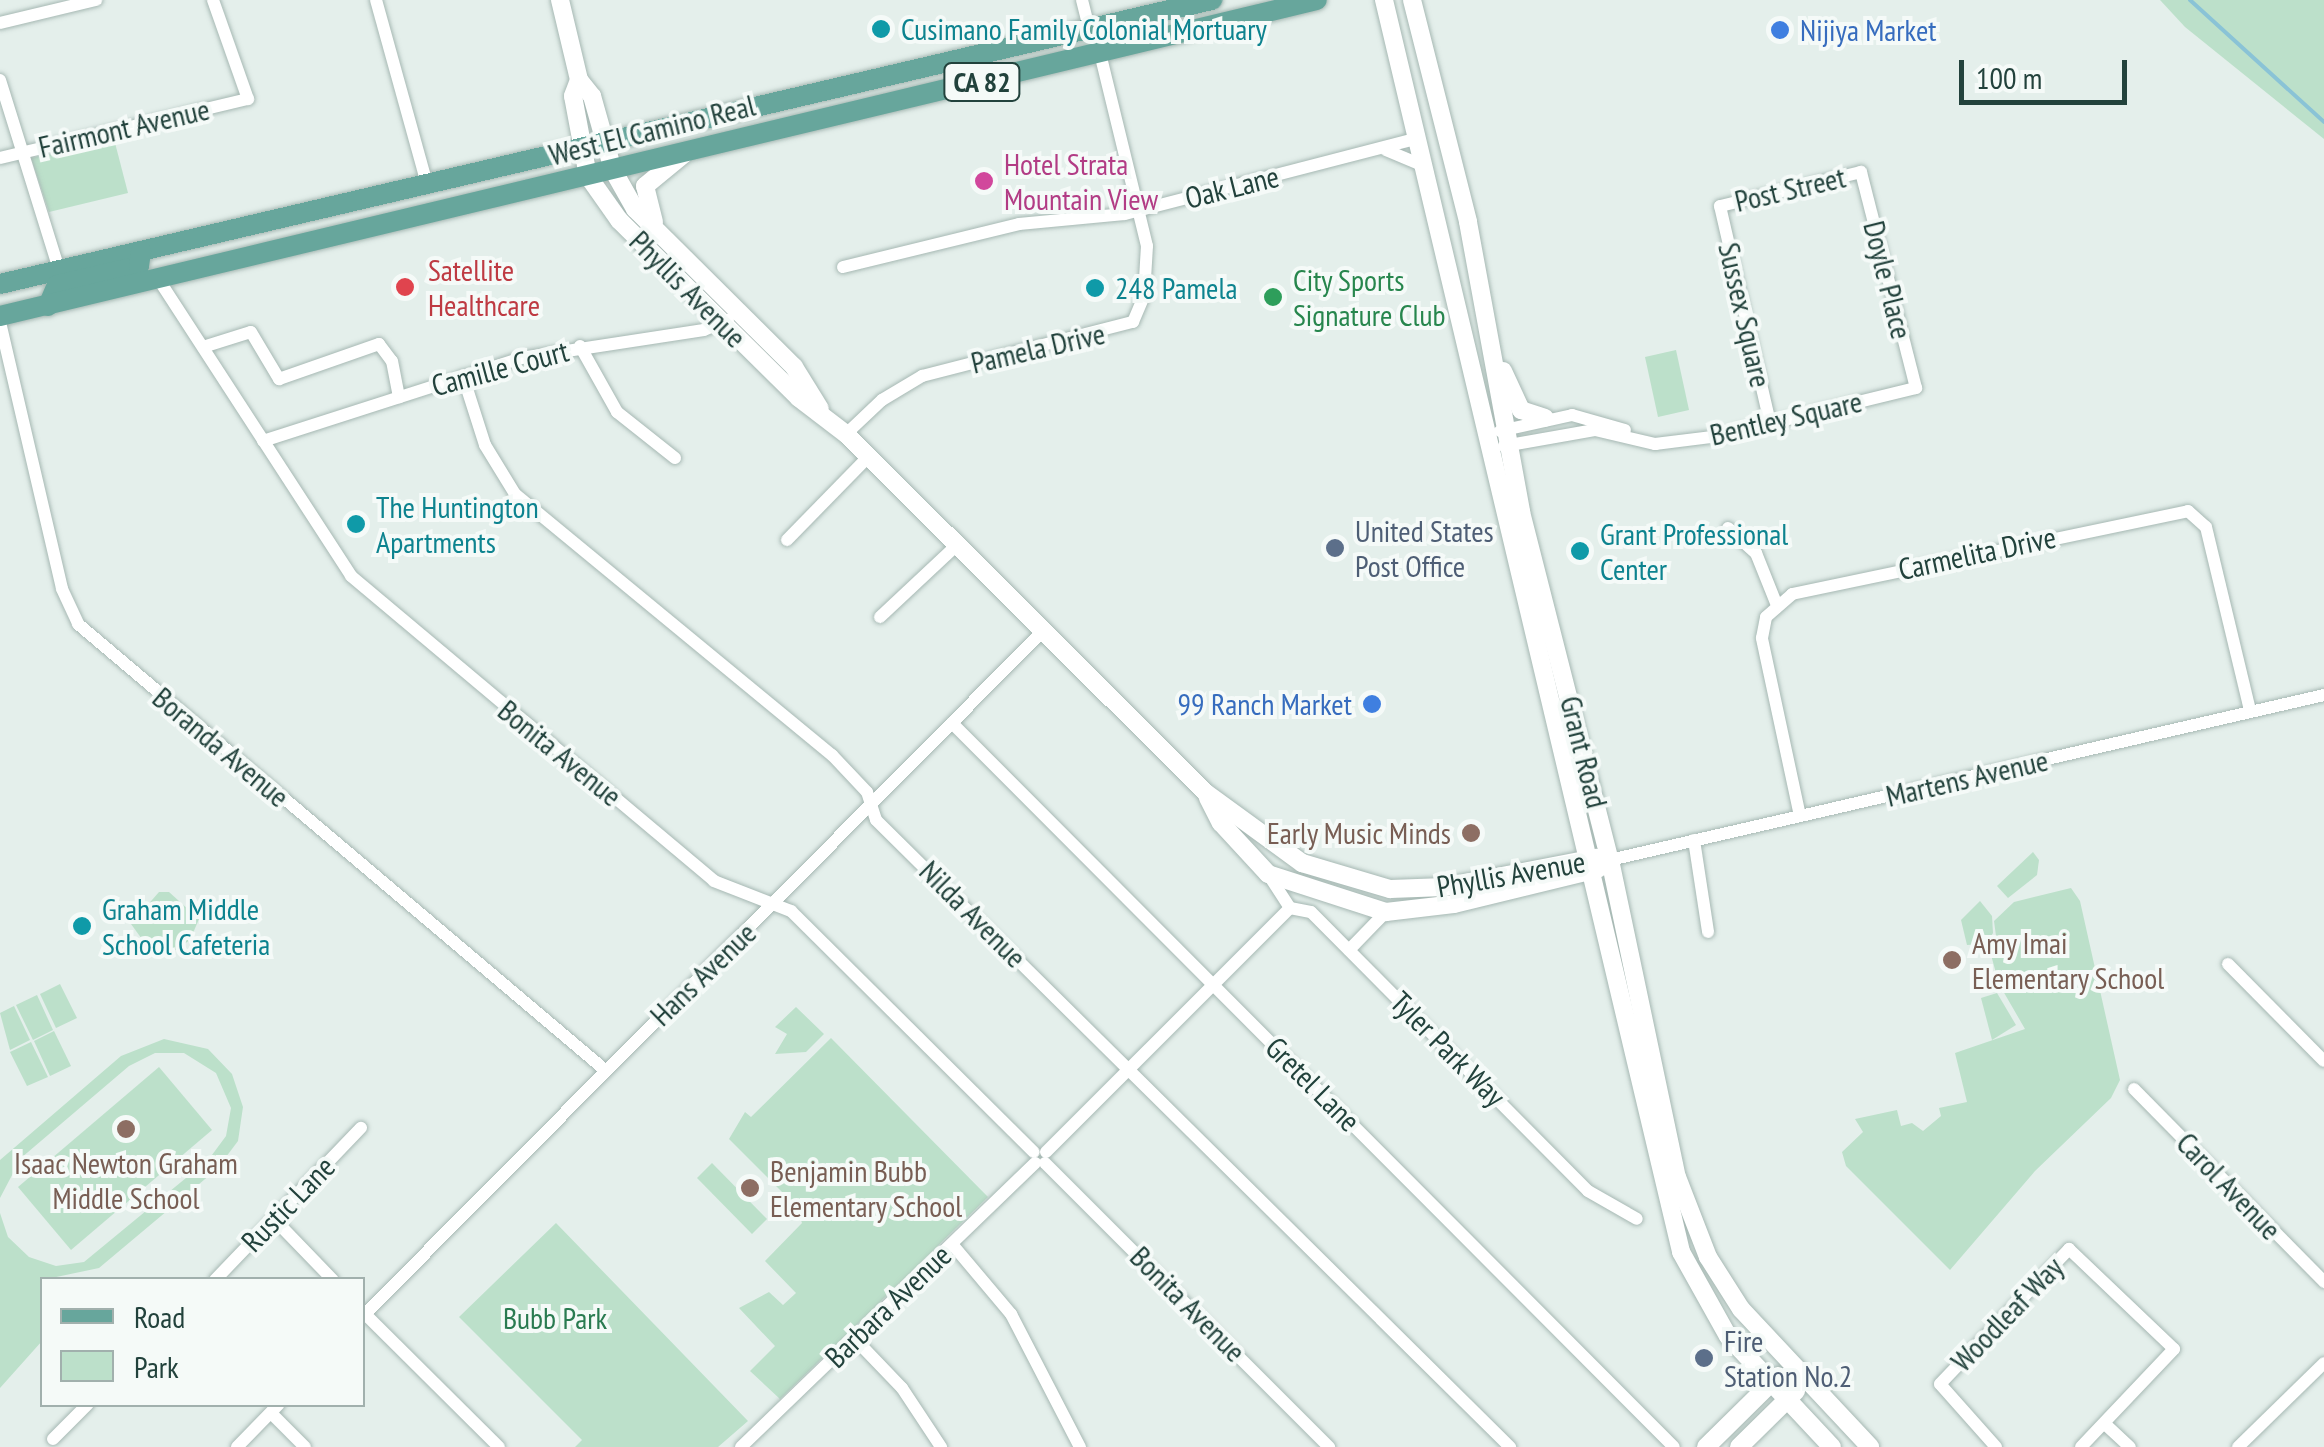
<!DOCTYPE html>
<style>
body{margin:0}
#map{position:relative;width:2324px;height:1447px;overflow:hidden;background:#e4efeb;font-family:"PT Sans Narrow",sans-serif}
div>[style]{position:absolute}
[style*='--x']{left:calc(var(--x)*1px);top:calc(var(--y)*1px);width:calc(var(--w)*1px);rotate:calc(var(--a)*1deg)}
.green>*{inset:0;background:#bce0ca}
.stream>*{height:4px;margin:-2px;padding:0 2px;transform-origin:2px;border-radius:2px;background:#8ac3d6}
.roads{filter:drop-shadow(0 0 2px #a6b8b3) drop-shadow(0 0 2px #a6b8b3)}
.street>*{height:12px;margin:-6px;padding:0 6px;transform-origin:6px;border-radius:6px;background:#fff}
.secondary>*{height:18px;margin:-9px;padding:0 9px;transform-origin:9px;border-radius:9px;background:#fff}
.primary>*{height:20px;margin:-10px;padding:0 10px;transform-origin:10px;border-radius:10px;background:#67a69c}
.dots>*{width:28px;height:28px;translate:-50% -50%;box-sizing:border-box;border:5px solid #f5faf8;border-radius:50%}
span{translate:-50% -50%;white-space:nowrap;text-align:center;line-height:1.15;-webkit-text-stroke:8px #f5faf8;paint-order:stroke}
.shield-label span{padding:2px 8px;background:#f5faf8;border:2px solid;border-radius:8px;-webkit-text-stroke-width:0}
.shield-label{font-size:28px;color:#22423c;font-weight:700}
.culture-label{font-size:30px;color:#0d838f}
.left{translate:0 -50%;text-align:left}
.shop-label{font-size:30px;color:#366cbe}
.right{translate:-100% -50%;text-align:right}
.street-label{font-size:30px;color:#22423c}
.hotel-label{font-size:30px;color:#b23c85}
.health-label{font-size:30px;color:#be3a42}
.leisure-label{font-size:30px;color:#27864d}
.service-label{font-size:30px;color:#4e5e75}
.education-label{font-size:30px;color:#785e54}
.park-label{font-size:30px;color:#2a7b51}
.legend{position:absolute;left:40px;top:1277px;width:325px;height:130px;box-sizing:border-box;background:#f5faf8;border:2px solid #a1b0ad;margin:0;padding:12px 18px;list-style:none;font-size:30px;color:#22423c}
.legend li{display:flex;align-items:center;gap:20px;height:50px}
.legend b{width:50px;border:2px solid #a1b0ad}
.scale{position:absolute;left:1959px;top:60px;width:168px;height:45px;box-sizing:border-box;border:5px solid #22423c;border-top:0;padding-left:12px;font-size:30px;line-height:35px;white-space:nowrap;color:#22423c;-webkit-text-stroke:8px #f5faf8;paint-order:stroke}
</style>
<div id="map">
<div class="green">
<div style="clip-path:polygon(2160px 0,2324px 0,2324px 139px,2185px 27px)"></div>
<div style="clip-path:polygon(114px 139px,128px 193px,49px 212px,31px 158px)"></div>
<div style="clip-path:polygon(1676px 350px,1689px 410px,1658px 417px,1645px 357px)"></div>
<div style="clip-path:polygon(2033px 852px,2039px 860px,2037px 875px,2008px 898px,1997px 886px)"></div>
<div style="clip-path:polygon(2071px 888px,2080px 901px,2120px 1080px,2111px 1098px,2035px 1171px,1950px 1270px,1846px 1166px,1842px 1152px,1863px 1132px,1855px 1119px,1897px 1110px,1901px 1126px,1912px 1123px,1923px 1131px,1941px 1116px,1939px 1108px,1967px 1102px,1955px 1053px,2025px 1029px,1999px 984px,1988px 944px,1996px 936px,1994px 921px,2014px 902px)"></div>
<div style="clip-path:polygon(159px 892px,169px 892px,199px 919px,190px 940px,171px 953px,147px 946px,131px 924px)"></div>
<div style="clip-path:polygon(1980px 901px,1992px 916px,1993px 933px,1986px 944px,1967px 945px,1961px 920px)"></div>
<div style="clip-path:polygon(60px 984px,77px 1018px,56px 1028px,40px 994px)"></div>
<div style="clip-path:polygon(1997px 993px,2016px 1025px,1992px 1040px,1981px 998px)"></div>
<div style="clip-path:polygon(37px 995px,53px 1030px,33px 1040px,16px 1005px)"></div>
<div style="clip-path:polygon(14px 1006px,30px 1040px,10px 1050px,0 1013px)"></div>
<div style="clip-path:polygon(796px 1007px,824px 1034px,806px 1052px,775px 1054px,787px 1034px,775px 1027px)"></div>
<div style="clip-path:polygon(54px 1031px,71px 1066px,50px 1076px,34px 1041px)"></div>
<div style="clip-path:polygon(831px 1038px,988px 1197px,780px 1399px,750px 1371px,775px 1346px,739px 1308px,769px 1292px,783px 1305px,796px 1293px,765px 1261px,802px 1223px,796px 1206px,729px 1139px,745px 1112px,751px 1117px)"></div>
<div style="clip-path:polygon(164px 1039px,208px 1049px,232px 1074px,243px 1107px,238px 1141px,217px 1169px,99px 1268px,42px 1280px,42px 1341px,0 1388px,0 1213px,8px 1237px,29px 1257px,56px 1266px,84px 1262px,209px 1159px,226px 1136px,231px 1108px,216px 1073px,184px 1053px,155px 1053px,129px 1066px,21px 1158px,0 1198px,0 1160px,121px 1056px)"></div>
<div style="clip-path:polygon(31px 1042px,48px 1077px,27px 1086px,10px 1052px)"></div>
<div style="clip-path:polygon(159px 1067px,212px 1130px,71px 1250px,18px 1187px)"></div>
<div style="clip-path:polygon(712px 1163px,767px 1219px,752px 1234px,697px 1178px)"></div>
<div style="clip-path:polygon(556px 1223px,748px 1421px,718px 1447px,575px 1447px,582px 1440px,459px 1317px)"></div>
</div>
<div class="stream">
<div style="--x:2190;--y:0;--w:181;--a:42.3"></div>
</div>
<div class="roads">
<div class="street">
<div style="--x:376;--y:0;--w:191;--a:74.5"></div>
<div style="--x:1082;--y:0;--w:32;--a:76"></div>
<div style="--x:0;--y:23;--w:99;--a:-13.5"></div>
<div style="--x:0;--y:80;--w:199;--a:72.7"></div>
<div style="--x:1386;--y:150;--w:41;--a:22.8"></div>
<div style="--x:0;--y:158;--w:255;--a:-13.4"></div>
<div style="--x:248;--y:99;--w:105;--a:-109.5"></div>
<div style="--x:843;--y:267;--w:181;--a:-13.7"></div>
<div style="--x:1019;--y:224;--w:106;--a:-5.4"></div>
<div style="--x:1125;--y:214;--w:303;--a:-14.5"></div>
<div style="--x:159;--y:280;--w:353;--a:57"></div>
<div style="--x:351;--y:576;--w:474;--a:40"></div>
<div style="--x:714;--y:881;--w:83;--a:21.3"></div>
<div style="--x:791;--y:911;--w:342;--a:44.8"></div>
<div style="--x:0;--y:322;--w:274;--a:76.9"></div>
<div style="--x:62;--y:589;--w:38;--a:65"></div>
<div style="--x:78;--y:624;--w:690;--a:40.24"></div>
<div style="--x:580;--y:346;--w:76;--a:60.7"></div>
<div style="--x:617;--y:412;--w:74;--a:38.4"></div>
<div style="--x:203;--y:347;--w:50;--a:-17.4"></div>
<div style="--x:251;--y:332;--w:55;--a:59.2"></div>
<div style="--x:279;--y:379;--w:106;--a:-19.3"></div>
<div style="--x:379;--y:344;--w:21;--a:53"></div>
<div style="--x:392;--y:361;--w:37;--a:79"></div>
<div style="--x:463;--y:376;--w:72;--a:72.3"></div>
<div style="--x:485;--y:445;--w:57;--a:58.5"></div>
<div style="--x:515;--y:494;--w:411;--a:39.5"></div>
<div style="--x:832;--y:755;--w:51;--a:46.6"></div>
<div style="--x:867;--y:792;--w:29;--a:72"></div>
<div style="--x:876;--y:820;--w:892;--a:44.68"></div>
<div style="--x:1500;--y:431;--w:74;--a:-12.5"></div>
<div style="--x:1572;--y:415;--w:55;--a:15.8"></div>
<div style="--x:846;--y:434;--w:50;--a:-43.4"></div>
<div style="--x:882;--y:400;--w:47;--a:-31"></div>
<div style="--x:922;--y:376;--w:218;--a:-14.4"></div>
<div style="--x:1133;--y:322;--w:28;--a:-67"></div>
<div style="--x:1144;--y:296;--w:50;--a:-86.6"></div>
<div style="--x:1147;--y:246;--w:199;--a:-103.7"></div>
<div style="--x:263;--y:441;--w:271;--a:-17.8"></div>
<div style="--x:521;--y:358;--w:185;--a:-8.7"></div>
<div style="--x:704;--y:330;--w:26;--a:-23"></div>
<div style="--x:1504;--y:446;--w:92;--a:-10"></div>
<div style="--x:1595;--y:430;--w:62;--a:13.1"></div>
<div style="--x:1655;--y:444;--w:64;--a:-7.1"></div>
<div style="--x:1719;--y:436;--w:203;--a:-13.7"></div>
<div style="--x:1916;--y:388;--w:223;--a:-104.3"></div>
<div style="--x:1861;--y:172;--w:145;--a:166.4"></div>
<div style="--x:1720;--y:206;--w:223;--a:77"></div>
<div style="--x:1728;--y:528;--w:38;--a:42"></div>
<div style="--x:1756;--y:553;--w:54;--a:68.2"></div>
<div style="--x:787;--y:540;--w:116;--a:-45.7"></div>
<div style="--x:880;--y:617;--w:105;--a:-43.1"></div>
<div style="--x:952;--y:723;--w:1022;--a:45.08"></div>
<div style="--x:1800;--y:816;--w:182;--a:-102.1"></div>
<div style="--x:1762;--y:638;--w:21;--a:-79"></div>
<div style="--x:1766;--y:617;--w:35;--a:-41"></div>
<div style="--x:1792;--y:594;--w:405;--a:-11.8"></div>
<div style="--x:2188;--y:511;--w:24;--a:42"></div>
<div style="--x:2206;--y:527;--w:188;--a:76.5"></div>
<div style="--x:1694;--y:840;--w:93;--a:81.3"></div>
<div style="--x:1610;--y:860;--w:733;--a:-13.01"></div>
<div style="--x:1268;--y:874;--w:40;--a:57.1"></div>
<div style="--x:1290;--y:908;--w:21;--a:11"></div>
<div style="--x:1311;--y:912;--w:393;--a:45.2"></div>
<div style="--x:1588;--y:1191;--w:56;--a:29.7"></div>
<div style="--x:1349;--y:950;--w:53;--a:-45.8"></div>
<div style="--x:2228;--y:964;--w:136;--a:45.3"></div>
<div style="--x:2134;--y:1089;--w:271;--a:45.4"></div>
<div style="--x:1046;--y:1152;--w:345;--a:-45"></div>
<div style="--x:1045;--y:1163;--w:402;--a:45"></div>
<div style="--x:274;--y:1219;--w:85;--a:46"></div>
<div style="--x:952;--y:1244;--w:92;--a:49.9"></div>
<div style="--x:1011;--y:1314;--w:150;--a:62.6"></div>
<div style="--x:215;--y:1280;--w:211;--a:-46.2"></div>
<div style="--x:362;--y:1311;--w:193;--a:44.8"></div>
<div style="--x:362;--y:1317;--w:967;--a:-45.21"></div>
<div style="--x:855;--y:1339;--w:68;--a:46.2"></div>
<div style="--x:902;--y:1388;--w:71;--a:56.5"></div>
<div style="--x:271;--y:1413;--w:48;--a:45"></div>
<div style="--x:2105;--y:1424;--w:34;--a:43"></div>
<div style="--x:53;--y:1439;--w:49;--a:-45"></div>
<div style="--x:237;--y:1447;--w:60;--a:-45.7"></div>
<div style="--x:741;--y:1447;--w:409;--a:-44"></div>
<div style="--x:1996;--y:1447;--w:84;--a:-131.6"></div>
<div style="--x:1940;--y:1384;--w:187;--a:-46.3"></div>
<div style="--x:2069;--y:1249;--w:145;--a:43.6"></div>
<div style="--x:2174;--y:1349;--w:135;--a:133.5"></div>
<div style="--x:2238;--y:1447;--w:120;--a:-44.3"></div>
</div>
<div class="secondary">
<div style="--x:560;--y:0;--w:82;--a:76.6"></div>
<div style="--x:579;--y:80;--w:21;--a:51"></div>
<div style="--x:592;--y:96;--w:77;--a:74.2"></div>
<div style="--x:613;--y:170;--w:45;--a:60.6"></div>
<div style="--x:635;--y:209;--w:224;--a:44.8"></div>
<div style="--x:794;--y:367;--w:49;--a:58.2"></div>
<div style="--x:1384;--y:0;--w:1287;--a:76.65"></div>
<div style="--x:1681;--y:1252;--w:96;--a:60.8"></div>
<div style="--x:1728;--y:1336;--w:152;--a:46.9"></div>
<div style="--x:1412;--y:0;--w:229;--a:75.8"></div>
<div style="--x:1468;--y:222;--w:295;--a:79.6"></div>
<div style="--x:1521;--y:512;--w:359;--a:75.7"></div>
<div style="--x:1610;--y:860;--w:324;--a:78.1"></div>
<div style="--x:1677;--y:1177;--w:86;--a:68.8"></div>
<div style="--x:1708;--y:1257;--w:62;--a:57.6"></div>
<div style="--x:1741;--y:1309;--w:189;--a:46.9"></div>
<div style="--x:579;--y:80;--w:17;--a:111"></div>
<div style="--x:573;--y:96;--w:81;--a:79.4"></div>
<div style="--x:588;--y:176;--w:54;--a:54.8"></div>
<div style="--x:619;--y:220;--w:253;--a:44.7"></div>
<div style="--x:799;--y:398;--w:59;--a:37.5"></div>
<div style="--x:846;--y:434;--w:508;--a:44.92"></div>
<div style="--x:1206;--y:793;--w:119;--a:36.1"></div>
<div style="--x:1302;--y:863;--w:92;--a:16.5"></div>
<div style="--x:1390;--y:889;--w:55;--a:-2.1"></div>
<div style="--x:1445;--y:887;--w:154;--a:-10.9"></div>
<div style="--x:654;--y:222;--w:37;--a:-104"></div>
<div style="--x:645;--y:186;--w:50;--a:-39.4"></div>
<div style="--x:1503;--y:371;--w:43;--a:65.2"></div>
<div style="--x:1521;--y:410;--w:25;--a:18"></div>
<div style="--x:1208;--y:798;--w:28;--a:63"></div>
<div style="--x:1221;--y:823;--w:69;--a:47.3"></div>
<div style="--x:1268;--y:874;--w:124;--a:17.9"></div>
<div style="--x:1386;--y:912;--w:68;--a:-6.7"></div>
<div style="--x:1454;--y:904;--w:148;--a:-13.7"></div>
<div style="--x:1706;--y:1447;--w:101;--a:-44.6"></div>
<div style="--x:1739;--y:1447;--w:80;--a:-44.5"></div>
</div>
<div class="primary">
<div style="--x:0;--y:284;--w:1245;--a:-13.19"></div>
<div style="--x:48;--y:306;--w:23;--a:-67"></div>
<div style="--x:57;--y:285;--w:84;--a:-13"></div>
<div style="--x:139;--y:266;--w:15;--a:-82"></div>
<div style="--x:0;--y:316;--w:1354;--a:-13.49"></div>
</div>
</div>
<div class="dots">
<div style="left:881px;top:29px;background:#0f9aa8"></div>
<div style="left:1780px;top:30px;background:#3f7fe0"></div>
<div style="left:984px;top:181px;background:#d1479c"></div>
<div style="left:405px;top:287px;background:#e0444e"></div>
<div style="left:1095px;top:288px;background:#0f9aa8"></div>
<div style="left:1273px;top:297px;background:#2e9e5b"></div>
<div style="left:356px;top:524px;background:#0f9aa8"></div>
<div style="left:1335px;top:548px;background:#5c6f8a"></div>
<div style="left:1580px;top:551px;background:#0f9aa8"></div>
<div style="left:1372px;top:704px;background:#3f7fe0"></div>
<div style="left:1471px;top:833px;background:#8d6e63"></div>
<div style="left:82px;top:926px;background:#0f9aa8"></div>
<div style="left:1952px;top:960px;background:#8d6e63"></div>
<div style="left:126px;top:1129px;background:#8d6e63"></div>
<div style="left:750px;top:1188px;background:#8d6e63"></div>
<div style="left:1704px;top:1358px;background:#5c6f8a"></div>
</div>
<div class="shield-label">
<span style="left:982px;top:82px">CA 82</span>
</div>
<div class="culture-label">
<span class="left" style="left:901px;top:29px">Cusimano Family Colonial Mortuary</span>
<span class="left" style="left:1115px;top:288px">248 Pamela</span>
<span class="left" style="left:376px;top:524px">The Huntington<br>Apartments</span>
<span class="left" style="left:1600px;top:551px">Grant Professional<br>Center</span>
<span class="left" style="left:102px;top:926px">Graham Middle<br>School Cafeteria</span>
</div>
<div class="shop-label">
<span class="left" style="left:1800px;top:30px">Nijiya Market</span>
<span class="right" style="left:1352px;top:704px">99 Ranch Market</span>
</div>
<div class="street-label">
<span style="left:124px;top:128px;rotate:-13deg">Fairmont Avenue</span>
<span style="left:652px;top:130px;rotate:-14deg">West El Camino Real</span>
<span style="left:1232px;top:187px;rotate:-14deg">Oak Lane</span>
<span style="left:1790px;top:189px;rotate:-13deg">Post Street</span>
<span style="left:1888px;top:280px;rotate:76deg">Doyle Place</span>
<span style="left:688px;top:289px;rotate:45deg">Phyllis Avenue</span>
<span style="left:1745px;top:315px;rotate:77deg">Sussex Square</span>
<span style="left:1038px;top:348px;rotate:-13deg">Pamela Drive</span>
<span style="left:500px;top:368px;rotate:-15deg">Camille Court</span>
<span style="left:1786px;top:418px;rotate:-13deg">Bentley Square</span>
<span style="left:1977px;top:553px;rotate:-12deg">Carmelita Drive</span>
<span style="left:221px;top:747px;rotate:40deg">Boranda Avenue</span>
<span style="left:1584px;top:752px;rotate:76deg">Grant Road</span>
<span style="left:560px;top:753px;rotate:39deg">Bonita Avenue</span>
<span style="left:1967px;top:778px;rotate:-13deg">Martens Avenue</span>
<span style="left:1511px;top:874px;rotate:-10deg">Phyllis Avenue</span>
<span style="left:973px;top:914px;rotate:45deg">Nilda Avenue</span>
<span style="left:703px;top:974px;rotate:-44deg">Hans Avenue</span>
<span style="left:1448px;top:1049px;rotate:45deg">Tyler Park Way</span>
<span style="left:1313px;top:1084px;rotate:45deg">Gretel Lane</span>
<span style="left:2229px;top:1186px;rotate:46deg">Carol Avenue</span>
<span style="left:288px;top:1204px;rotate:-46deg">Rustic Lane</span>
<span style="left:1188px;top:1304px;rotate:45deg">Bonita Avenue</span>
<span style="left:888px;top:1306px;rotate:-44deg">Barbara Avenue</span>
<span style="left:2007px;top:1314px;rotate:-46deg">Woodleaf Way</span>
</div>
<div class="hotel-label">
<span class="left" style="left:1004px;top:181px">Hotel Strata<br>Mountain View</span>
</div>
<div class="health-label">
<span class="left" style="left:428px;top:287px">Satellite<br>Healthcare</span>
</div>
<div class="leisure-label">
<span class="left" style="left:1293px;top:297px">City Sports<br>Signature Club</span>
</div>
<div class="service-label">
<span class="left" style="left:1355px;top:548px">United States<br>Post Office</span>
<span class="left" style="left:1724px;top:1358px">Fire<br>Station No.2</span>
</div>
<div class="education-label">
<span class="right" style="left:1451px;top:833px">Early Music Minds</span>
<span class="left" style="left:1972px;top:960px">Amy Imai<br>Elementary School</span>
<span style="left:126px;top:1180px">Isaac Newton Graham<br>Middle School</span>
<span class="left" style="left:770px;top:1188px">Benjamin Bubb<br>Elementary School</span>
</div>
<div class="park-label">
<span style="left:555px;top:1318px">Bubb Park</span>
</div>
<ul class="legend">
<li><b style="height:12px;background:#67a69c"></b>Road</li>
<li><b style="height:28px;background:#bce0ca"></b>Park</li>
</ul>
<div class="scale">100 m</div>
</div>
